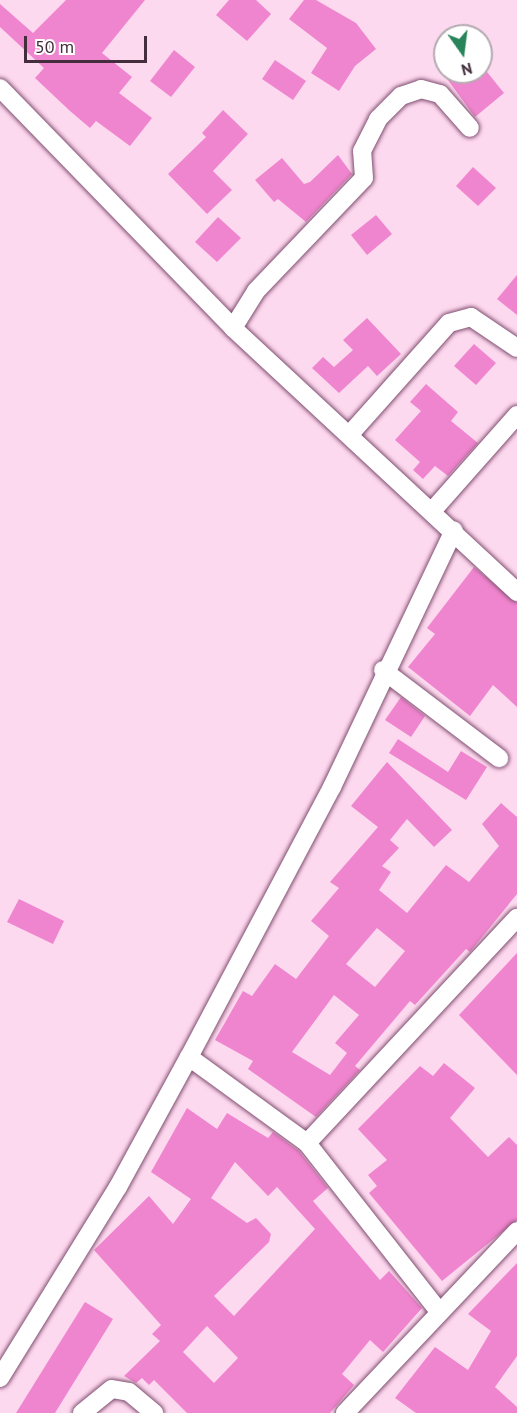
<!DOCTYPE html>
<style>
body{margin:0}
#map{position:relative;width:517px;height:1413px;overflow:hidden;background:#fdd9ef;font-family:"PT Sans",sans-serif}
div>[style]{position:absolute}
[style*='--x']{left:calc(var(--x)*1px);top:calc(var(--y)*1px);width:calc(var(--w)*1px);rotate:calc(var(--a)*1deg)}
.building>*{inset:0;background:#f085cf}
.roads{filter:drop-shadow(0 0 2px #804e70) drop-shadow(0 0 2px #804e70)}
.minor>*{height:18px;margin:-9px;padding:0 9px;transform-origin:9px;border-radius:9px;background:#fff}
span{translate:-50% -50%;white-space:nowrap;text-align:center;line-height:1.15;-webkit-text-stroke:6px #fff;paint-order:stroke}
.north{position:absolute;left:433px;top:24px;width:60px;height:60px;box-sizing:border-box;background:#fff;border:2px solid #b4abb1;border-radius:50%;rotate:166deg;font-size:16px;font-weight:700;line-height:24px;text-align:center;color:#442e3d}
.north::after{content:'';display:block;margin:auto;width:21px;height:27px;background:#27845b;clip-path:polygon(50% 0,100% 100%,50% 72%,0 100%)}
.scale{position:absolute;left:24px;top:36px;width:123px;height:27px;box-sizing:border-box;border:3px solid #442e3d;border-top:0;padding-left:8px;font-size:18px;line-height:21px;white-space:nowrap;color:#442e3d;-webkit-text-stroke:4px #fff;paint-order:stroke}
</style>
<div id="map">
<div class="building">
<div style="clip-path:polygon(66px 0,145px 0,102px 53px,132px 77px,119px 93px,152px 118px,130px 146px,96px 121px,90px 128px,70px 111px,35px 78px,44px 68px,0 27px,0 4px,33px 33px)"></div>
<div style="clip-path:polygon(229px 0,256px 0,271px 14px,247px 41px,216px 15px)"></div>
<div style="clip-path:polygon(304px 0,316px 0,356px 23px,376px 49px,355px 66px,339px 91px,311px 73px,327px 48px,289px 19px)"></div>
<div style="clip-path:polygon(174px 50px,195px 67px,171px 97px,150px 81px)"></div>
<div style="clip-path:polygon(275px 60px,306px 81px,293px 100px,262px 79px)"></div>
<div style="clip-path:polygon(442px 72px,487px 72px,504px 93px,475px 117px)"></div>
<div style="clip-path:polygon(223px 110px,248px 134px,213px 171px,232px 190px,207px 214px,168px 174px,206px 137px,202px 133px)"></div>
<div style="clip-path:polygon(338px 155px,352px 174px,306px 222px,278px 199px,274px 202px,255px 180px,282px 158px,304px 184px,310px 182px)"></div>
<div style="clip-path:polygon(473px 167px,496px 188px,478px 206px,456px 186px)"></div>
<div style="clip-path:polygon(376px 215px,392px 234px,367px 255px,351px 235px)"></div>
<div style="clip-path:polygon(218px 217px,241px 238px,217px 262px,195px 242px)"></div>
<div style="clip-path:polygon(517px 275px,517px 315px,497px 299px)"></div>
<div style="clip-path:polygon(367px 318px,401px 354px,377px 376px,368px 366px,339px 393px,312px 368px,323px 357px,334px 367px,353px 350px,343px 340px)"></div>
<div style="clip-path:polygon(474px 344px,496px 363px,476px 385px,454px 366px)"></div>
<div style="clip-path:polygon(426px 384px,458px 412px,451px 421px,478px 443px,448px 476px,435px 466px,423px 479px,413px 470px,420px 462px,395px 440px,421px 411px,410px 402px)"></div>
<div style="clip-path:polygon(474px 567px,517px 603px,517px 707px,493px 685px,470px 716px,408px 667px,435px 634px,427px 628px)"></div>
<div style="clip-path:polygon(401px 697px,425px 716px,411px 737px,385px 720px)"></div>
<div style="clip-path:polygon(398px 739px,448px 772px,461px 751px,487px 767px,466px 800px,389px 753px)"></div>
<div style="clip-path:polygon(evenodd,387px 762px,452px 830px,434px 847px,407px 819px,390px 840px,399px 848px,382px 866px,391px 872px,379px 890px,407px 913px,446px 865px,469px 882px,499px 846px,482px 824px,501px 803px,517px 817px,517px 894px,470px 952px,466px 949px,415px 1005px,410px 1001px,355px 1066px,360px 1070px,316px 1117px,248px 1069px,253px 1061px,215px 1040px,243px 991px,252px 996px,275px 964px,296px 979px,329px 936px,311px 921px,339px 888px,330px 882px,378px 827px,351px 806px,387px 762px,377px 928px,405px 951px,375px 987px,346px 964px,377px 928px,387px 762px,334px 995px,359px 1015px,335px 1043px,347px 1053px,330px 1075px,292px 1052px,334px 995px)"></div>
<div style="clip-path:polygon(19px 899px,64px 921px,53px 944px,7px 922px)"></div>
<div style="clip-path:polygon(517px 953px,517px 1075px,459px 1015px)"></div>
<div style="clip-path:polygon(444px 1063px,475px 1088px,450px 1118px,488px 1157px,509px 1137px,517px 1145px,517px 1220px,442px 1281px,369px 1193px,377px 1186px,368px 1175px,387px 1160px,358px 1129px,420px 1066px,433px 1076px)"></div>
<div style="clip-path:polygon(evenodd,187px 1108px,217px 1129px,227px 1113px,268px 1138px,273px 1132px,299px 1151px,328px 1188px,313px 1201px,380px 1280px,389px 1271px,422px 1308px,383px 1352px,370px 1340px,342px 1374px,354px 1385px,330px 1413px,187px 1413px,154px 1380px,149px 1385px,142px 1378px,136px 1383px,124px 1376px,160px 1341px,152px 1334px,161px 1325px,94px 1250px,149px 1196px,173px 1224px,191px 1199px,151px 1172px,187px 1108px,235px 1162px,268px 1196px,277px 1187px,315px 1229px,234px 1316px,214px 1296px,269px 1242px,271px 1234px,256px 1218px,247px 1223px,211px 1198px,235px 1162px,187px 1108px,207px 1326px,238px 1358px,214px 1383px,183px 1352px,207px 1326px)"></div>
<div style="clip-path:polygon(517px 1263px,517px 1356px,495px 1387px,517px 1407px,517px 1413px,416px 1413px,395px 1398px,435px 1347px,468px 1370px,491px 1331px,468px 1314px)"></div>
<div style="clip-path:polygon(85px 1302px,113px 1319px,55px 1413px,16px 1413px)"></div>
</div>
<div class="roads">
<div class="minor">
<div style="--x:0;--y:88;--w:334;--a:45.8"></div>
<div style="--x:233;--y:328;--w:388;--a:42.9"></div>
<div style="--x:233;--y:328;--w:44;--a:-58.1"></div>
<div style="--x:256;--y:291;--w:156;--a:-46.3"></div>
<div style="--x:364;--y:178;--w:27;--a:-94"></div>
<div style="--x:362;--y:151;--w:36;--a:-63"></div>
<div style="--x:378;--y:119;--w:33;--a:-45"></div>
<div style="--x:401;--y:96;--w:21;--a:-19"></div>
<div style="--x:421;--y:89;--w:20;--a:15"></div>
<div style="--x:440;--y:94;--w:45;--a:48.6"></div>
<div style="--x:351;--y:433;--w:147;--a:-48.3"></div>
<div style="--x:449;--y:323;--w:23;--a:-15"></div>
<div style="--x:471;--y:317;--w:55;--a:34"></div>
<div style="--x:433;--y:510;--w:127;--a:-48.5"></div>
<div style="--x:383;--y:670;--w:146;--a:37.2"></div>
<div style="--x:189;--y:1057;--w:146;--a:36.1"></div>
<div style="--x:307;--y:1143;--w:212;--a:51.9"></div>
<div style="--x:307;--y:1143;--w:308;--a:-47"></div>
<div style="--x:0;--y:1378;--w:225;--a:-58.3"></div>
<div style="--x:118;--y:1187;--w:148;--a:-61.4"></div>
<div style="--x:189;--y:1057;--w:306;--a:-62.1"></div>
<div style="--x:332;--y:787;--w:284;--a:-64.6"></div>
<div style="--x:82;--y:1413;--w:38;--a:-39"></div>
<div style="--x:112;--y:1389;--w:17;--a:10"></div>
<div style="--x:129;--y:1392;--w:33;--a:40"></div>
<div style="--x:345;--y:1413;--w:250;--a:-46.6"></div>
</div>
</div>
<div class="north">N</div>
<div class="scale">50 m</div>
</div>
